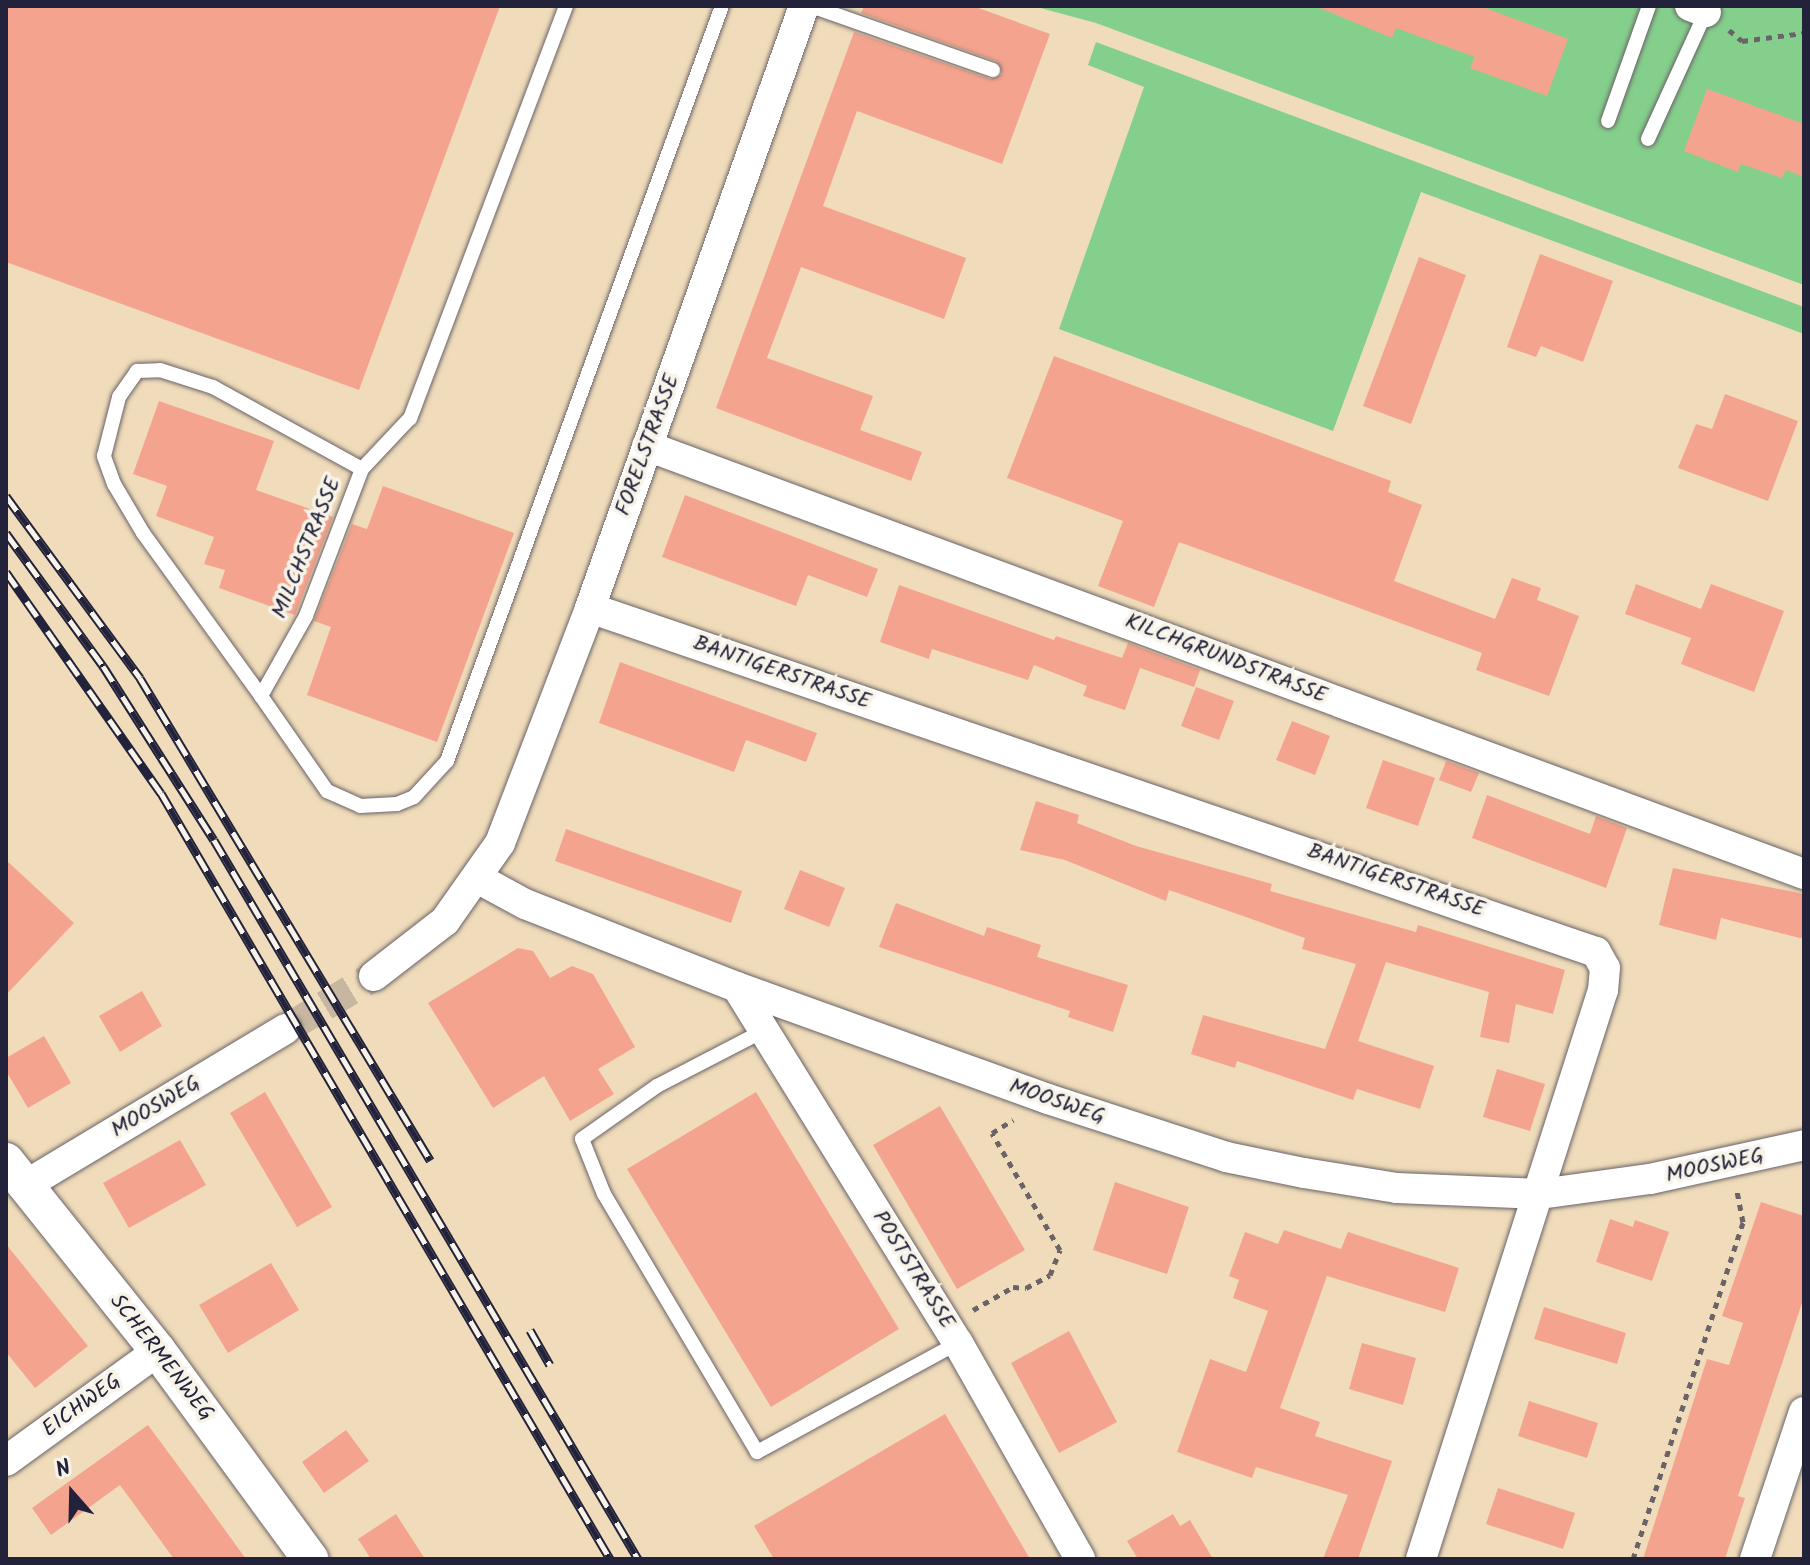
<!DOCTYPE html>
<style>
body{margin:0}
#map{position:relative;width:1810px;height:1565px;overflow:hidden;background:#f0dcba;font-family:Kalam,sans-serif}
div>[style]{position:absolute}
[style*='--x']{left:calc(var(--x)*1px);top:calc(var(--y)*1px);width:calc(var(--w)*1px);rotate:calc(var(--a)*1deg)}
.green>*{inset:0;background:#85cf8c}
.building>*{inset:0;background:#f4a48e}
.minor-tunnel>*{height:30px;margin-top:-15px;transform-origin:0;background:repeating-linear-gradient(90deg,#c7b7a1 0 30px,transparent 0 45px)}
.path>*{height:5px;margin-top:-2.5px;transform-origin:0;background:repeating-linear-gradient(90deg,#6a6367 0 6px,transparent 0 12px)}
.roads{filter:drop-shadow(0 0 2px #6a6367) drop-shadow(0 0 2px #6a6367)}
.service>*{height:14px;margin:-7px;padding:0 7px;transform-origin:7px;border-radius:7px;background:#fff}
.minor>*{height:30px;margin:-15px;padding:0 15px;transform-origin:15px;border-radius:15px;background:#fff}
.tertiary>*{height:36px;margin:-18px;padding:0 18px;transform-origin:18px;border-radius:18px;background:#fff}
.rail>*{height:9px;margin-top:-4.5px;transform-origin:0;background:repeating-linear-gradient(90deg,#f7f3e8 0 18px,#22223b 0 36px);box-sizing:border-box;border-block:2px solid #22223b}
span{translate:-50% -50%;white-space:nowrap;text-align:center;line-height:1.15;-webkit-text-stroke:7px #f7f3e8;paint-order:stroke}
.street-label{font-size:22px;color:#22223b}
.frame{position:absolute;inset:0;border:8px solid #22223b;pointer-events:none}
.north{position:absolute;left:32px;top:1453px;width:80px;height:80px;-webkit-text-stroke:6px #f7f3e8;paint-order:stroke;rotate:340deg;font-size:22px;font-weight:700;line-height:32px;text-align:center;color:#22223b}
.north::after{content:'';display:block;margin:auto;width:28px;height:36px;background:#22223b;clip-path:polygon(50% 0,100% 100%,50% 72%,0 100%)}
</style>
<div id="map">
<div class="green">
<div style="clip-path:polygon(1033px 6px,1804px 6px,1804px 285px,1096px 23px)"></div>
<div style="clip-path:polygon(1096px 42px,1804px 307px,1804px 334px,1421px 192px,1333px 431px,1059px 329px,1144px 87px,1088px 65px)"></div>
</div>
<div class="building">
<div style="clip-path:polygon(6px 6px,500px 6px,359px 390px,6px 262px)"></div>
<div style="clip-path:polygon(864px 6px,973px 6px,1050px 34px,1002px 164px,857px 111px,823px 206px,966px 258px,944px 319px,801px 267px,767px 358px,873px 396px,860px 430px,922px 452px,911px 481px,716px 408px,854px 32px,990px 79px,1002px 74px,996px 61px,861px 13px)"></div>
<div style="clip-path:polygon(1315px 6px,1480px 6px,1568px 39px,1547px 96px,1470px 68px,1475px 57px,1396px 28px,1392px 38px)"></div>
<div style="clip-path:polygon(1707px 89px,1804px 124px,1804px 177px,1786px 170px,1782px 178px,1741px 164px,1738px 172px,1684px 151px)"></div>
<div style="clip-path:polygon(1540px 254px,1613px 281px,1583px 362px,1541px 346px,1536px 357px,1507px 347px)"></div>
<div style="clip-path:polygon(1419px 257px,1466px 275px,1411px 424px,1363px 406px)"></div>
<div style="clip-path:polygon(1054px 356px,1391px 481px,1388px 492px,1422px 505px,1394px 581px,1495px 619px,1512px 578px,1541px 588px,1537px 600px,1579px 616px,1549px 696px,1476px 670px,1482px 653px,1179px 542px,1154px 607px,1098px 586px,1123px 521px,1007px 478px)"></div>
<div style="clip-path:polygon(1725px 394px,1798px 421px,1768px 501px,1678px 468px,1696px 424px,1712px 429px)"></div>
<div style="clip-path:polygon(159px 401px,274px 441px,256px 490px,333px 517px,295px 615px,219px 588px,225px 570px,204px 564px,214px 537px,156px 516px,167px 486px,133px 474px)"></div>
<div style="clip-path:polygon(383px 486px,514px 533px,437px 742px,307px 695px,331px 627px,314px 621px,352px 524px,367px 529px)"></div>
<div style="clip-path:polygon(685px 495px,878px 569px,867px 597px,808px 575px,796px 606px,662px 557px)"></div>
<div style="clip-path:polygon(1636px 584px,1701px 609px,1711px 584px,1784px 611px,1754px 692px,1681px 664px,1691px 638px,1625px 614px)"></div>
<div style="clip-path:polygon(899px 585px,1054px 640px,1056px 636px,1122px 658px,1128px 643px,1200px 670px,1194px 687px,1140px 668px,1125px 710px,1083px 696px,1087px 686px,1034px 665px,1028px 680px,932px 649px,929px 659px,880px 642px)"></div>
<div style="clip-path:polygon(620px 662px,817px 733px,806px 762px,746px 740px,734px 772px,599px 723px)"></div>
<div style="clip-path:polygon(1196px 687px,1234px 701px,1219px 740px,1181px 726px)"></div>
<div style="clip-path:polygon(1292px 721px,1330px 736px,1315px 775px,1276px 760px)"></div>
<div style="clip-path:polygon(1383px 760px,1435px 778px,1418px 826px,1366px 808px)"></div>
<div style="clip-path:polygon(1446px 761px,1479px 773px,1471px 792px,1439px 780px)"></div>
<div style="clip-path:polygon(1487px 795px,1590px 834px,1596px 816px,1627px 828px,1606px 888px,1472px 838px)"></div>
<div style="clip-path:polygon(1036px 801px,1079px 815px,1077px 823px,1136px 846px,1272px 884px,1270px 891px,1416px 932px,1418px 925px,1565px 970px,1553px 1014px,1516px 1004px,1509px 1043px,1480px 1037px,1489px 992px,1386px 962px,1358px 1041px,1434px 1066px,1420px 1109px,1357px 1089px,1353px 1100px,1237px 1061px,1235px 1068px,1191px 1054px,1203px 1015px,1325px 1049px,1356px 964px,1302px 949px,1305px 938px,1169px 890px,1166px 901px,1065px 860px,1020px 850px)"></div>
<div style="clip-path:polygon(566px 829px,742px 891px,731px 923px,555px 861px)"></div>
<div style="clip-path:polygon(6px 860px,74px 923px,6px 995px)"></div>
<div style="clip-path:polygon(1673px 868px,1804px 894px,1804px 939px,1721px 918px,1716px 940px,1659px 925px)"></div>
<div style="clip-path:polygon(800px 870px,845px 888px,829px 927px,784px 909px)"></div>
<div style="clip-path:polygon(896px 903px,984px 936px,987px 927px,1041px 945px,1037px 957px,1128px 985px,1113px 1032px,1068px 1017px,1070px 1011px,879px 947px)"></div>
<div style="clip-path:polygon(518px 948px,533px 951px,550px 978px,572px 966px,593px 974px,635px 1047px,598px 1069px,614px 1094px,570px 1121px,544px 1076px,493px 1108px,428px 1003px)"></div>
<div style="clip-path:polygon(142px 991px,162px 1026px,120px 1052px,99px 1016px)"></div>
<div style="clip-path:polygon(44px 1036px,71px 1083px,28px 1108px,6px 1071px,6px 1058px)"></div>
<div style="clip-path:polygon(1497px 1069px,1545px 1084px,1530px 1131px,1483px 1117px)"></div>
<div style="clip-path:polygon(265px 1092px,332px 1207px,297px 1227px,230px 1113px)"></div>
<div style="clip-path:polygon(756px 1092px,899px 1329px,771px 1407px,627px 1169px)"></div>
<div style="clip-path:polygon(940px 1106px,1025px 1250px,957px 1289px,873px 1145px)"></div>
<div style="clip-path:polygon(180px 1140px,206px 1185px,129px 1228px,103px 1183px)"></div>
<div style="clip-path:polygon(1115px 1182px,1189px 1207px,1167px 1274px,1093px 1250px)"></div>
<div style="clip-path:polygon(1761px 1202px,1804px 1216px,1804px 1297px,1738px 1496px,1745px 1498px,1725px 1559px,1643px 1559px,1707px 1359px,1729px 1365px,1743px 1323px,1722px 1316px)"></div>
<div style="clip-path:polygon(1610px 1219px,1633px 1227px,1635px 1220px,1669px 1232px,1652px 1281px,1596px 1262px)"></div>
<div style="clip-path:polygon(1284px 1230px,1341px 1249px,1348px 1232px,1459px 1268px,1445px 1312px,1327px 1276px,1280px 1408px,1320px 1422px,1315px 1436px,1392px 1461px,1358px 1559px,1323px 1559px,1348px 1495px,1256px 1467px,1252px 1478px,1177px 1452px,1210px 1359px,1246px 1372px,1268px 1311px,1233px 1298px,1239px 1280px,1229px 1276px,1245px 1232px,1278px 1244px)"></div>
<div style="clip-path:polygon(6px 1244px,88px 1346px,35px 1388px,6px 1352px)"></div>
<div style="clip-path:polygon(271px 1263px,299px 1310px,228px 1353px,199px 1305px)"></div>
<div style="clip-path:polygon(1544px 1307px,1626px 1333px,1617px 1364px,1534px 1339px)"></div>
<div style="clip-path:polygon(1069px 1331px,1117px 1422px,1059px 1453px,1011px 1363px)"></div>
<div style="clip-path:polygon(1362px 1343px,1416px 1358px,1403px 1405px,1349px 1389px)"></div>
<div style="clip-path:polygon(1529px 1401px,1598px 1423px,1587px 1458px,1518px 1436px)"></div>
<div style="clip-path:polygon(945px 1414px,1030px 1559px,774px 1559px,754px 1526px)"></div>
<div style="clip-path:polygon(148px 1425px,196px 1490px,246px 1559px,174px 1559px,120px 1485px,51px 1535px,32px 1508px)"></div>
<div style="clip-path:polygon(346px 1430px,369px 1461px,324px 1493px,302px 1462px)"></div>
<div style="clip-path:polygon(1498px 1488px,1575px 1513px,1563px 1549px,1486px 1524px)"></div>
<div style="clip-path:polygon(396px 1514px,425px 1559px,371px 1559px,358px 1539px)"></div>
<div style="clip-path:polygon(1173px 1514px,1180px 1526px,1190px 1520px,1213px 1559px,1138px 1559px,1127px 1541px)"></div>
</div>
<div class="minor-tunnel">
<div style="--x:286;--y:1029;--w:103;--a:-31.1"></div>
</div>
<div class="path">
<div style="--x:1729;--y:30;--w:17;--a:40"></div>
<div style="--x:1742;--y:41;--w:63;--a:-7.4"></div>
<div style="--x:973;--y:1310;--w:46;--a:-29.9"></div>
<div style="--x:1013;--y:1287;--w:13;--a:4"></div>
<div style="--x:1026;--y:1288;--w:27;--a:-28"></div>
<div style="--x:1050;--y:1275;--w:27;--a:-68"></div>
<div style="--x:1060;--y:1250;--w:135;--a:-120.2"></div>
<div style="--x:992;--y:1133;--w:25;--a:-32"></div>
<div style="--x:1633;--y:1559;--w:354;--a:-71.9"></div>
<div style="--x:1743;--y:1222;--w:31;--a:-101"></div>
</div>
<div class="roads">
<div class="service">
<div style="--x:566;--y:6;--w:441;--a:110.7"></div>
<div style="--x:410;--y:418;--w:70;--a:133.3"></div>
<div style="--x:362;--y:469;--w:157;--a:110.9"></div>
<div style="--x:306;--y:616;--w:92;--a:119.4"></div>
<div style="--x:261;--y:696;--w:116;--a:55.2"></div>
<div style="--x:327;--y:791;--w:36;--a:24"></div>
<div style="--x:360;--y:806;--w:37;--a:-3"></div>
<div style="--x:397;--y:804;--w:18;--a:-22"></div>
<div style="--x:414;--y:797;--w:49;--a:-47.5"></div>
<div style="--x:447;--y:761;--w:804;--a:-69.99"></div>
<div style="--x:811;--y:6;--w:193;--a:19.4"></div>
<div style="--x:1608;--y:121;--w:122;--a:-70.4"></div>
<div style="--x:1648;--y:139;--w:140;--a:-65.5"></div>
<div style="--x:261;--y:696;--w:201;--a:-125.9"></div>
<div style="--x:143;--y:533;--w:57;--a:-120.6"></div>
<div style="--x:114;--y:484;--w:30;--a:-110"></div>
<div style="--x:104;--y:456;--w:61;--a:-75.7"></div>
<div style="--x:119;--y:397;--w:32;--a:-55"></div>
<div style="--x:137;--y:371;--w:23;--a:-2"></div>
<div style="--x:160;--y:370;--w:56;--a:17.8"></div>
<div style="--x:213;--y:387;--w:170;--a:28.8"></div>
<div style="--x:765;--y:1030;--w:122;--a:152.6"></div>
<div style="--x:657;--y:1086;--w:92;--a:144.8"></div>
<div style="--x:582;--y:1139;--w:59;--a:68.2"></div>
<div style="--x:604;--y:1194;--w:300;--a:59.3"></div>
<div style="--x:757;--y:1452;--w:229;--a:-28.5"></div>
</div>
<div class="minor">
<div style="--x:1690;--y:6;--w:17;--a:21"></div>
<div style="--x:647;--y:446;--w:1234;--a:20.3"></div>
<div style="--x:590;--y:608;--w:1063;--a:18.88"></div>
<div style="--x:1596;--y:952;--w:18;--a:61"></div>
<div style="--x:1605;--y:968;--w:22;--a:95"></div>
<div style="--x:1603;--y:990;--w:597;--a:107.74"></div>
<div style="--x:479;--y:879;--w:52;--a:28.5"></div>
<div style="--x:525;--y:904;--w:228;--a:21.4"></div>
<div style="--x:737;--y:987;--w:331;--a:19.8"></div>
<div style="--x:1048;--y:1099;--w:187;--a:18"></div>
<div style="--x:1226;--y:1157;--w:80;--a:11.6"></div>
<div style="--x:1304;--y:1173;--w:94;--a:9.2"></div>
<div style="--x:1397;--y:1188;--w:143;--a:2.4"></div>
<div style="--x:1540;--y:1194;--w:111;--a:-7.8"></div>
<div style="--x:1650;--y:1179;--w:158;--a:-12.4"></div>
<div style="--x:374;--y:976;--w:90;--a:-37.8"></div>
<div style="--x:445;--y:921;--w:95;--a:-54.8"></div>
<div style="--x:500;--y:843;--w:252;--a:-69"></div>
<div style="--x:590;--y:608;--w:639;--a:-70.43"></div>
<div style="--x:737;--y:987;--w:419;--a:58.2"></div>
<div style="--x:958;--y:1343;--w:248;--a:60.5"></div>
<div style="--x:26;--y:1185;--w:303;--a:-31"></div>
<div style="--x:6;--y:1461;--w:188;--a:-35.9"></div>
<div style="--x:1755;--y:1559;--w:155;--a:-71.6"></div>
</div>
<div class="tertiary">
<div style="--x:6;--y:1161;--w:243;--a:51.3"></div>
<div style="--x:158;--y:1351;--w:258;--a:53.8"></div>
</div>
</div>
<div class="rail">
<div style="--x:6;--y:496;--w:226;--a:53.6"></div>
<div style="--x:140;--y:678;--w:563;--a:58.97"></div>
<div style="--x:6;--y:533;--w:165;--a:53.9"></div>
<div style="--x:103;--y:666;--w:206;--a:57.5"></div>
<div style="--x:214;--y:840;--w:835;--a:59.47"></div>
<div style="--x:6;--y:572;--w:270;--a:55"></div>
<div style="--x:161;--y:793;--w:888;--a:59.62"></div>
<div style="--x:530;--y:1330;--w:40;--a:60.3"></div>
</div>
<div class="street-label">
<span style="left:648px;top:445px;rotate:-70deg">FORELSTRASSE</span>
<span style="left:307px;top:548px;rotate:-68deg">MILCHSTRASSE</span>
<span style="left:1226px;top:659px;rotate:21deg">KILCHGRUNDSTRASSE</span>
<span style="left:782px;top:673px;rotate:19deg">BANTIGERSTRASSE</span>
<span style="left:1396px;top:881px;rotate:19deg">BANTIGERSTRASSE</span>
<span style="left:1057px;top:1102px;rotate:19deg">MOOSWEG</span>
<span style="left:156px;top:1107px;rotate:-31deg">MOOSWEG</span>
<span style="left:1715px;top:1166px;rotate:-12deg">MOOSWEG</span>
<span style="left:913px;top:1270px;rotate:58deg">POSTSTRASSE</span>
<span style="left:161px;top:1358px;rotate:52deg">SCHERMENWEG</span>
<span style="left:82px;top:1406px;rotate:-36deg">EICHWEG</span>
</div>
<div class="frame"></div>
<div class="north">N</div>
</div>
